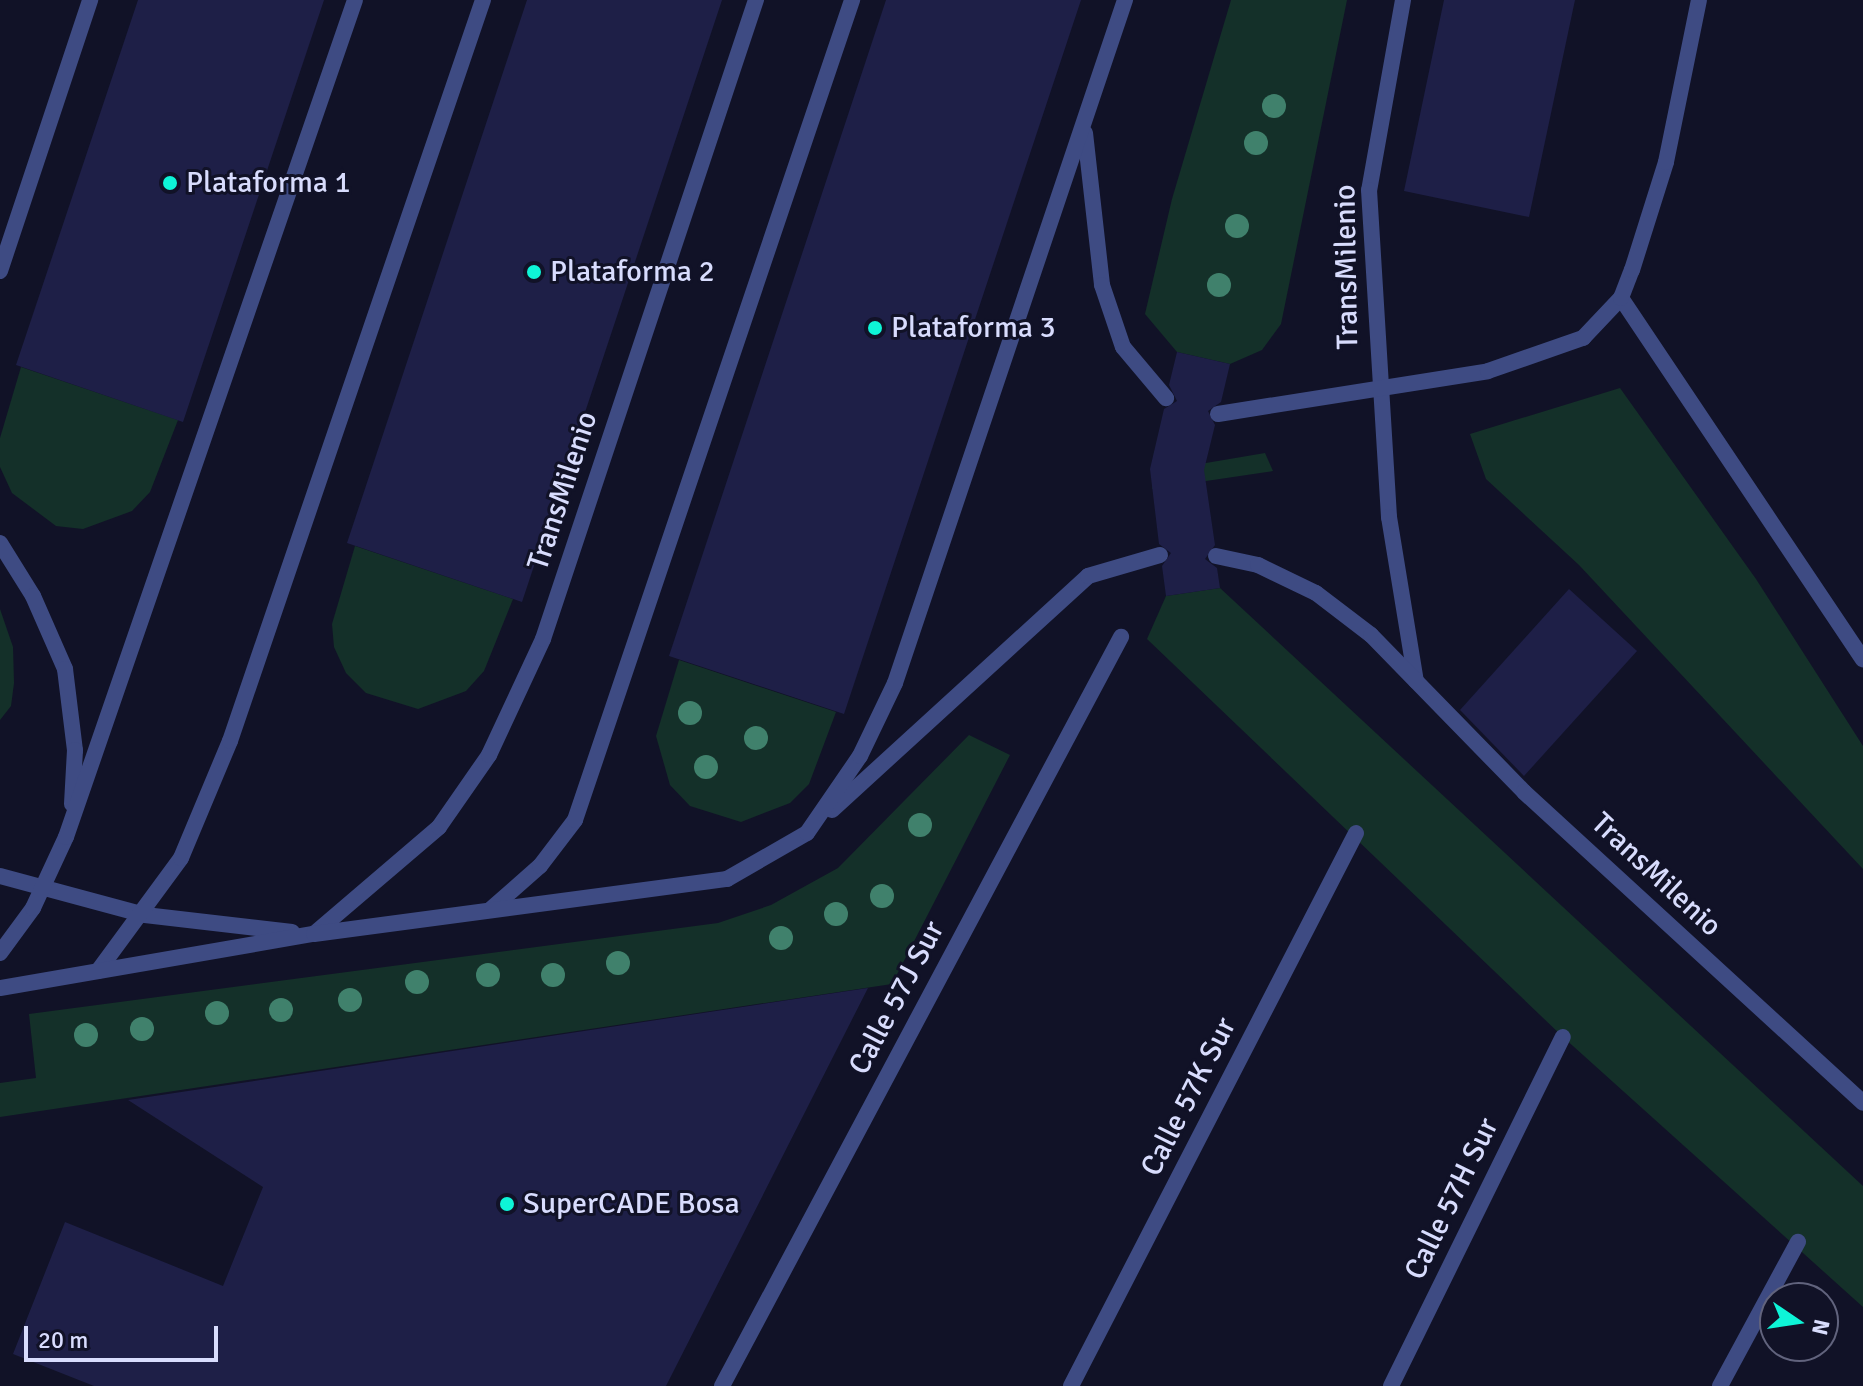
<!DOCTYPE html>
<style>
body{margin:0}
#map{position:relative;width:1863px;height:1386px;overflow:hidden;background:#111227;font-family:Signika,sans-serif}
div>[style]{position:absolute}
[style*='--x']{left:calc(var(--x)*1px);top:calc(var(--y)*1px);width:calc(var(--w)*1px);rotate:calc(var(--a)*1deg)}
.green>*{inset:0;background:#143029}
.building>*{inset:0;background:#1e1f47}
.service>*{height:16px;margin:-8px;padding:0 8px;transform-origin:8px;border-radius:8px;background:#3e4b83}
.minor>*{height:16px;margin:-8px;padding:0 8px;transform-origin:8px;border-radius:8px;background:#3e4b83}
.trees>*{width:24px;height:24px;margin:-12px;border-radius:50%;background:#40816c}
.dots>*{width:22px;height:22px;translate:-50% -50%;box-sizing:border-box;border:4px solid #111227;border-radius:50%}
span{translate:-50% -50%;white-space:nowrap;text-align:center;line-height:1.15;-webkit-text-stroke:6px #111227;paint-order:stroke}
.poi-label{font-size:30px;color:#d8dcfd}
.left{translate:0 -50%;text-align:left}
.street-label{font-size:30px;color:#d8dcfd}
.north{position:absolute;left:1759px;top:1282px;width:80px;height:80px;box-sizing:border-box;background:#111227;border:2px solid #61637d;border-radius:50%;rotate:103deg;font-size:22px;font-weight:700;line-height:32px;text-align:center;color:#d8dcfd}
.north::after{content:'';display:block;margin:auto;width:28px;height:36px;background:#0ef4d7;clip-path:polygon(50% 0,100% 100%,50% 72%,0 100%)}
.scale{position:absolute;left:24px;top:1326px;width:194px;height:36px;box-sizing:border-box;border:4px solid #d8dcfd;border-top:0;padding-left:10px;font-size:24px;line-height:28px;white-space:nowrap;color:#d8dcfd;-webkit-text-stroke:6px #111227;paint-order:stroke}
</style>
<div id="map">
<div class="green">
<div style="clip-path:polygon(1231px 0,1347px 0,1281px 324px,1262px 350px,1230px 364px,1177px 352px,1145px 314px,1172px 199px)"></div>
<div style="clip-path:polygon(21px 367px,178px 420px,150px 492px,132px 511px,83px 529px,56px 526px,12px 493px,0 467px,0 438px)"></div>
<div style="clip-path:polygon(1620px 388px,1756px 579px,1863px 746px,1863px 869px,1579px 565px,1486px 479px,1470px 434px)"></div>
<div style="clip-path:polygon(1154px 451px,1206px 463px,1265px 453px,1273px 471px,1152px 489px)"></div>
<div style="clip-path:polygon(355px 546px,513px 599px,484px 671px,466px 691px,418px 709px,366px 693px,346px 673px,334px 647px,332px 624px)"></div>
<div style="clip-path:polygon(1220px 588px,1863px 1186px,1863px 1307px,1563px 1037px,1147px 639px,1166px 596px)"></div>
<div style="clip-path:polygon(0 609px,13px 647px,14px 683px,11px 706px,0 720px)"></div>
<div style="clip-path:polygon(679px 660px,836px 712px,809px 784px,790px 803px,741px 822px,690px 806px,670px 785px,656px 736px)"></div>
<div style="clip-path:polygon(969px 735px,1010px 755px,892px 984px,0 1117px,0 1083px,36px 1078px,29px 1014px,718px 923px,771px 905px,838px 868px)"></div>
</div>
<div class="building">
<div style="clip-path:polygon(138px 0,324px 0,183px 422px,16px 365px)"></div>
<div style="clip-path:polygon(527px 0,722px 0,522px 602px,347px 543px)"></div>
<div style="clip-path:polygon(886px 0,1081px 0,844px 714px,669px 656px)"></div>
<div style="clip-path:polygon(1444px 0,1575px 0,1529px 217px,1404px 191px)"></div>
<div style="clip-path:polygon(1177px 352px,1230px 364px,1221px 402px,1208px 411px,1215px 425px,1204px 470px,1215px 545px,1205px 559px,1217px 568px,1220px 588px,1166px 596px,1162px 566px,1171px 553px,1159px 544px,1150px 469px,1164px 409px,1177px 401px,1169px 385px)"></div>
<div style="clip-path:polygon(1569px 589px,1637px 651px,1524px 776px,1460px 710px)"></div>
<div style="clip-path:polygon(868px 988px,666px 1386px,94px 1386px,13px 1354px,65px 1222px,223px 1286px,263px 1187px,128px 1100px)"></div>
</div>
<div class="service">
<div style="--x:1403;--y:0;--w:193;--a:100.1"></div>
<div style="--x:1369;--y:190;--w:328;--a:86.5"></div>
<div style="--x:1389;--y:517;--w:166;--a:80.7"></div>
<div style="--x:1085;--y:133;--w:153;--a:83.6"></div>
<div style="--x:1102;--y:285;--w:65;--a:71.3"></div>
<div style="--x:1123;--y:347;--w:67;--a:49.9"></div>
<div style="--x:0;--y:271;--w:286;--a:-71.6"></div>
<div style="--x:1621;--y:298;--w:435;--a:56.2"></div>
<div style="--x:1218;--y:414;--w:273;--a:-9"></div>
<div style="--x:1488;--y:371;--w:101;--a:-19.2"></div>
<div style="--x:1583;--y:338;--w:55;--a:-46.5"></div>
<div style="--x:1621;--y:298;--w:30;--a:-69"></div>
<div style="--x:1632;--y:270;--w:113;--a:-72.5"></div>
<div style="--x:1666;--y:162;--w:165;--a:-78.5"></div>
<div style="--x:0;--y:543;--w:62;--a:58.1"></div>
<div style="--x:33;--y:596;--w:80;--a:66.3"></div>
<div style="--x:65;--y:669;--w:82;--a:83"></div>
<div style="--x:75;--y:750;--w:54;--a:93.2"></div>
<div style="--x:1216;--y:556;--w:43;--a:12.1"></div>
<div style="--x:1258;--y:565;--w:64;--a:25.8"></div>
<div style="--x:1316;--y:593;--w:69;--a:37.4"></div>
<div style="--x:1371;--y:635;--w:219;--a:45.7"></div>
<div style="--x:1524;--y:792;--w:460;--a:42.5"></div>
<div style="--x:832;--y:810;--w:347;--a:-42.4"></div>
<div style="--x:1088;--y:576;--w:75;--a:-16.3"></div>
<div style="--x:0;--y:876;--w:150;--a:15.1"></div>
<div style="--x:145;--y:915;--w:148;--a:6.6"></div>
<div style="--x:491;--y:909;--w:65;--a:-41.3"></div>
<div style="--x:540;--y:866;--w:58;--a:-52.7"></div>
<div style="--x:575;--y:820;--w:866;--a:-71.33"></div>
<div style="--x:315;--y:933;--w:163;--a:-40.5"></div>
<div style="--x:439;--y:827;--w:88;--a:-55.2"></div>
<div style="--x:489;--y:755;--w:128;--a:-65"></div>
<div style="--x:543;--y:639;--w:674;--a:-71.57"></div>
<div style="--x:0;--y:953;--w:56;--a:-53.7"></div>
<div style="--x:33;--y:908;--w:78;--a:-65.1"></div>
<div style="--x:66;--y:837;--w:885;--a:-70.95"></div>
<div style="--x:98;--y:971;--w:140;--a:-53.7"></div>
<div style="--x:181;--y:858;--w:127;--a:-67.3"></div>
<div style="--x:230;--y:741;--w:783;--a:-71.15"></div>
<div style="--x:0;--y:988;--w:319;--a:-9.8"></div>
<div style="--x:314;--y:934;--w:417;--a:-7.6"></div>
<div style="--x:727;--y:879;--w:92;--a:-29.9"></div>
<div style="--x:807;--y:833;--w:93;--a:-55.5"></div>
<div style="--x:860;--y:756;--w:81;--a:-64.4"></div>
<div style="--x:895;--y:683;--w:721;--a:-71.39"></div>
</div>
<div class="minor">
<div style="--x:722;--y:1386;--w:849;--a:-61.96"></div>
<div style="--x:1071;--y:1386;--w:622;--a:-62.73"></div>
<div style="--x:1391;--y:1386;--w:389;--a:-63.8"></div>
<div style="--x:1720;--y:1386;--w:164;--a:-61.6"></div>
</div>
<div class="trees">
<div style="left:1274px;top:106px"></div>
<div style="left:1256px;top:143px"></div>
<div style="left:1237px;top:226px"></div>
<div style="left:1219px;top:285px"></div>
<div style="left:690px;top:713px"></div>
<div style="left:756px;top:738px"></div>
<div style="left:706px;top:767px"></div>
<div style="left:920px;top:825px"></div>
<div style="left:882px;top:896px"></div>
<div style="left:836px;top:914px"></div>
<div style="left:781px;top:938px"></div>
<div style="left:618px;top:963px"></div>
<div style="left:488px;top:975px"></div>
<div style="left:553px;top:975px"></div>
<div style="left:417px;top:982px"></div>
<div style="left:350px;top:1000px"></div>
<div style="left:281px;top:1010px"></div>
<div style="left:217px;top:1013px"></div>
<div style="left:142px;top:1029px"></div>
<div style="left:86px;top:1035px"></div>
</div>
<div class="dots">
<div style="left:170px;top:183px;background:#0ef4d7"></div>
<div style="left:534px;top:272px;background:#0ef4d7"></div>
<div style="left:875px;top:328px;background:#0ef4d7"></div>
<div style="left:507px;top:1204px;background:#0ef4d7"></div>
</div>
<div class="poi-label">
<span class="left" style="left:186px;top:183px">Plataforma 1</span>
<span class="left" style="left:550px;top:272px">Plataforma 2</span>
<span class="left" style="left:891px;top:328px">Plataforma 3</span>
<span class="left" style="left:523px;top:1204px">SuperCADE Bosa</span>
</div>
<div class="street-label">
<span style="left:1347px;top:267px;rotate:-91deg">TransMilenio</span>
<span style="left:563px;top:491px;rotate:-72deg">TransMilenio</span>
<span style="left:1656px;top:875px;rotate:43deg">TransMilenio</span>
<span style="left:897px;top:998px;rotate:-62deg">Calle 57J Sur</span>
<span style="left:1189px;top:1097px;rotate:-63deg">Calle 57K Sur</span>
<span style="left:1452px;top:1199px;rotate:-64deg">Calle 57H Sur</span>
</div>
<div class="north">N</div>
<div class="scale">20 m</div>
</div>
